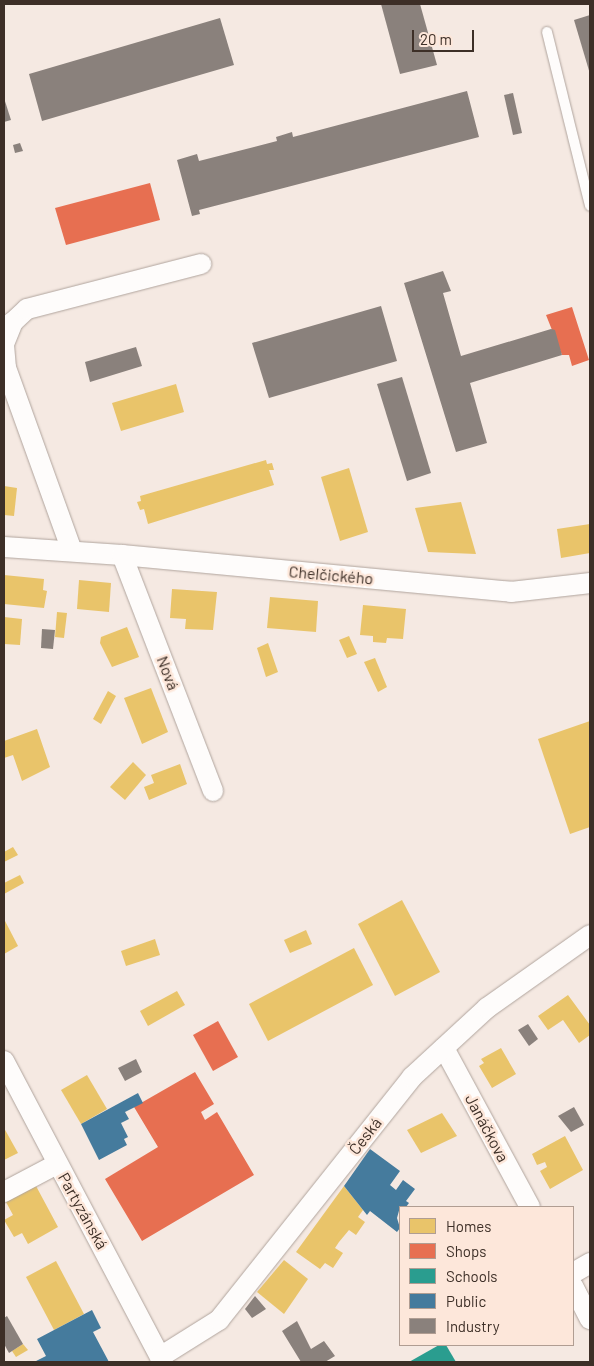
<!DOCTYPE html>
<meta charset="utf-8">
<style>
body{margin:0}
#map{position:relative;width:594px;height:1366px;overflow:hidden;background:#f5e9e2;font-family:Barlow,sans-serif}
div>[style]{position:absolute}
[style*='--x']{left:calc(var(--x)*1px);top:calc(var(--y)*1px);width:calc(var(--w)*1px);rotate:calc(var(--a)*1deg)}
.homes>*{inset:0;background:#e9c46a}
.shops>*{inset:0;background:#e76f51}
.schools>*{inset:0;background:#2a9d8f}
.public>*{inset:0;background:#457b9d}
.industry>*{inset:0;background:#8a817c}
.roads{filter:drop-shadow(0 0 1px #b0a49d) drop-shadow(0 0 1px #b0a49d)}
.lane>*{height:10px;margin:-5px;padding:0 5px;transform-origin:5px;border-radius:5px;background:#fefcfb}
.street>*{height:20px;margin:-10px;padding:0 10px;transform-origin:10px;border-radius:10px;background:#fefcfb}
span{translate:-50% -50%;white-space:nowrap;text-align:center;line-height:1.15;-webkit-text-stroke:5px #fde7da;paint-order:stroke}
.street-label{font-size:16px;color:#3d2f27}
.frame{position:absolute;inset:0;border:5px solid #3d2f27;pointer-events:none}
.legend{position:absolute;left:399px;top:1206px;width:175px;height:140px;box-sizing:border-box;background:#fde7da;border:1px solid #b09d92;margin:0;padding:6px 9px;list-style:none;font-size:15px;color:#3d2f27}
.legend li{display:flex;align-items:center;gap:10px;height:25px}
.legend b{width:25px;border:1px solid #b09d92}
.scale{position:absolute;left:412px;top:30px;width:62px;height:22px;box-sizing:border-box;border:2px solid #3d2f27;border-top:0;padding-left:6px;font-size:15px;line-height:18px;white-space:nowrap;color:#3d2f27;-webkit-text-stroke:4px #fde7da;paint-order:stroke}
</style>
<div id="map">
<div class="homes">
<div style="clip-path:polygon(176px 384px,184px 412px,121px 431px,112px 403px)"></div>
<div style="clip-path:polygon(266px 460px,267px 464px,272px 463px,274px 470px,269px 470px,274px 485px,148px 524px,144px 509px,140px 510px,137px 502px,141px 501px,140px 496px)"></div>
<div style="clip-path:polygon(349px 468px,368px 532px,340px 541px,321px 477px)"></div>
<div style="clip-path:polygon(4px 486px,17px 488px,14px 516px,4px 515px)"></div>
<div style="clip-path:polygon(461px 502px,476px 554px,428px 552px,415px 508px)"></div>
<div style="clip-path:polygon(590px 524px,590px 553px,561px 558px,557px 529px)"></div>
<div style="clip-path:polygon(4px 575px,44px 579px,43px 590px,47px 591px,44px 608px,4px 604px)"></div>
<div style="clip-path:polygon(79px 580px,111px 583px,109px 612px,77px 609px)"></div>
<div style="clip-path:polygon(172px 589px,217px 592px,213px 630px,185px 629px,186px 619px,170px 618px)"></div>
<div style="clip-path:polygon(270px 597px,318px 601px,316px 632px,267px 628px)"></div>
<div style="clip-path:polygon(363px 605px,406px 609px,403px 639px,387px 638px,386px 643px,373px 642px,373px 636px,360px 635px)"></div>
<div style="clip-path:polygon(57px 612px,67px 613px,64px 638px,55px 637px)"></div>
<div style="clip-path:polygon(4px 617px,22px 619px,20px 645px,4px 644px)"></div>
<div style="clip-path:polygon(127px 627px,139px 657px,112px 667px,100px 643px,101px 637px)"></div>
<div style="clip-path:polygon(349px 636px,357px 654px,347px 658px,339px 640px)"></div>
<div style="clip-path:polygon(268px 643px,278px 672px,266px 677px,257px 648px)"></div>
<div style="clip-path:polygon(375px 658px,387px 687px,378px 692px,364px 662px)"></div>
<div style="clip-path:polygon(151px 688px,168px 732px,142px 744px,124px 698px)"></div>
<div style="clip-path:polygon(108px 691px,116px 696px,101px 724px,93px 719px)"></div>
<div style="clip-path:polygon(590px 721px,590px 827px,570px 834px,538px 739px)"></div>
<div style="clip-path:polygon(37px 729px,50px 767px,22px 781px,13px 755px,4px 758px,4px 741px)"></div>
<div style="clip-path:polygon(133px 762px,146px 775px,125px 800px,110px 787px)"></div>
<div style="clip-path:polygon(180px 764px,187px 784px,149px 800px,144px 787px,154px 783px,151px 775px)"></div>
<div style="clip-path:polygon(13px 847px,18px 855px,4px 862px,4px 852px)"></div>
<div style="clip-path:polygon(20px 875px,24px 883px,4px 894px,4px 883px)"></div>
<div style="clip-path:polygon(402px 900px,440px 972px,395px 996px,358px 924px)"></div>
<div style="clip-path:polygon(4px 919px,18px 946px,4px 954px)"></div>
<div style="clip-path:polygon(306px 930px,312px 944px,290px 953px,284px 940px)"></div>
<div style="clip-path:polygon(155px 939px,160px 955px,126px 966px,121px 951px)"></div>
<div style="clip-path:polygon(354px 948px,373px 985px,268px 1041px,249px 1004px)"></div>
<div style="clip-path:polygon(177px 991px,185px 1005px,148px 1026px,140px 1011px)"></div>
<div style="clip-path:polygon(568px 995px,590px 1025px,590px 1035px,579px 1043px,563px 1020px,548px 1030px,538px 1016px)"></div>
<div style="clip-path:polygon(501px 1048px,516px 1074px,492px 1088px,479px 1066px,484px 1063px,481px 1059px)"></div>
<div style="clip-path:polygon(87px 1075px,107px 1109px,81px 1124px,61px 1090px)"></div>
<div style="clip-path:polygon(442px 1113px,457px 1136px,421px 1153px,407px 1130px)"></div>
<div style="clip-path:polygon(4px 1128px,18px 1153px,4px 1160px)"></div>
<div style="clip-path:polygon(565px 1136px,583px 1170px,550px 1189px,540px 1171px,547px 1167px,545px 1162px,537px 1165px,532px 1154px)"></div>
<div style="clip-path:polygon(36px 1186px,58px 1227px,28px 1244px,22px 1233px,14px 1237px,4px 1220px,13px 1215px,6px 1202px)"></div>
<div style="clip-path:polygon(344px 1186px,363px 1210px,358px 1217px,365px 1222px,356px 1235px,349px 1230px,339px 1242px,335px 1248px,343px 1253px,333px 1268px,325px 1263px,320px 1269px,296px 1252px)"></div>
<div style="clip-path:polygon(284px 1260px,308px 1279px,284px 1314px,257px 1292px)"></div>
<div style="clip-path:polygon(56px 1261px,84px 1314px,54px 1330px,26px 1277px)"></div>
<div style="clip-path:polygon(23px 1344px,28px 1350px,16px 1357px,12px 1351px)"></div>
</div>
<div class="shops">
<div style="clip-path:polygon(150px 183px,160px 220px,66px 245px,55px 208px)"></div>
<div style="clip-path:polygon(572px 307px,589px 360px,572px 366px,569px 355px,562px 355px,546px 315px)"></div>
<div style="clip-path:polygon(218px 1021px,238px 1057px,213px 1071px,193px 1035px)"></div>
<div style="clip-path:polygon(195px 1072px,214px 1104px,201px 1112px,205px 1120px,217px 1112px,254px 1175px,142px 1241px,105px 1179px,158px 1147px,134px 1107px)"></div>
</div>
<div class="schools">
<div style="clip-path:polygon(439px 1345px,446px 1345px,456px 1362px,409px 1362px)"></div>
</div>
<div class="public">
<div style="clip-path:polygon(138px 1093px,143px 1103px,125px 1112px,129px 1119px,121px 1123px,128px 1137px,124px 1139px,127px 1145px,99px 1160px,81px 1124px)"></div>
<div style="clip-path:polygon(370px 1149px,400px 1171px,390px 1185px,396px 1190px,403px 1180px,415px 1189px,406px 1201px,409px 1203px,406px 1207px,400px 1207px,397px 1218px,400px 1228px,397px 1232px,370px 1211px,367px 1215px,344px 1186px)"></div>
<div style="clip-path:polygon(92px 1310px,101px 1328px,93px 1332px,109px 1362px,34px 1362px,46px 1356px,37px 1339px)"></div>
</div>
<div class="industry">
<div style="clip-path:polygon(381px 4px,420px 4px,437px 65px,400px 74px)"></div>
<div style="clip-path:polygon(590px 15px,590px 74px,574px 20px)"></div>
<div style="clip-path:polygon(220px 18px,234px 65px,42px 121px,29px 74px)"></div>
<div style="clip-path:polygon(467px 91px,479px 137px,199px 210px,200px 214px,192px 216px,177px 160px,197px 154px,199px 161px,277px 141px,276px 137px,292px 132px,293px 137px)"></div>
<div style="clip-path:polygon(513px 93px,522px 133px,513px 135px,504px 95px)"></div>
<div style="clip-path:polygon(4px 98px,11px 120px,4px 122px)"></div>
<div style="clip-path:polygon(20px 143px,23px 151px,15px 153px,13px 145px)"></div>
<div style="clip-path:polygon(443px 271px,451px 291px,443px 293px,461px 356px,551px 329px,555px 330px,562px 355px,470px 383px,487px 443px,456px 452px,404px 283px)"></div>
<div style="clip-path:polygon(381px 306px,397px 361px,269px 398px,252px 343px)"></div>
<div style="clip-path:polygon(136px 347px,142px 366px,90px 382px,85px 362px)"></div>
<div style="clip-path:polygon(402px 377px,431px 473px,407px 481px,377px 384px)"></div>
<div style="clip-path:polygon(42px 629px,55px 630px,53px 649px,41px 648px)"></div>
<div style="clip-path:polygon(528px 1024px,538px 1039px,529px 1046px,518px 1030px)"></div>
<div style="clip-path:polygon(136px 1059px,142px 1072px,125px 1081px,118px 1068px)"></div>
<div style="clip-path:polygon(574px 1107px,584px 1125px,571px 1132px,558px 1116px)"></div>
<div style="clip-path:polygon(255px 1296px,266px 1309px,252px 1318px,245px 1309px)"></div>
<div style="clip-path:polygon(7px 1316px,23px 1344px,9px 1353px,4px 1344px,4px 1318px)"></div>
<div style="clip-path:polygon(297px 1321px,311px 1349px,324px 1341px,335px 1356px,325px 1362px,301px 1362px,282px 1331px)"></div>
</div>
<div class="roads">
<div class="lane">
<div style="--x:547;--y:32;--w:179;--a:76.1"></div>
</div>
<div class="street">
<div style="--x:4;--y:547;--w:118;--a:3.9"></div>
<div style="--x:122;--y:555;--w:391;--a:5.4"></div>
<div style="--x:511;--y:592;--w:80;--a:-6.5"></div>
<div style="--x:72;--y:551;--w:195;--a:-109.8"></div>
<div style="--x:6;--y:368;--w:24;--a:-95"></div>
<div style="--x:4;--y:344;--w:24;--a:-68"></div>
<div style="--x:13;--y:322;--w:19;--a:-43"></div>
<div style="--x:27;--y:309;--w:180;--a:-14.5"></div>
<div style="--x:122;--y:555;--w:253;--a:68.9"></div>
<div style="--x:444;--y:1048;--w:181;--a:61.6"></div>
<div style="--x:4;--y:1061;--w:340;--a:62.2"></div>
<div style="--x:4;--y:1192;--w:60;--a:-27.8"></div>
<div style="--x:573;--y:1273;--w:20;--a:-30"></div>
<div style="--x:573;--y:1286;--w:37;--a:63"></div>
<div style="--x:160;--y:1357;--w:70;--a:-32.1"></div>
<div style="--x:219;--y:1320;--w:310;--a:-51.5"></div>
<div style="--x:412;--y:1077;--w:102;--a:-42.6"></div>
<div style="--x:487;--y:1008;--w:126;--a:-35.3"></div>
</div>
</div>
<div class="street-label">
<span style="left:331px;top:575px;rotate:5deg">Chelčického</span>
<span style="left:168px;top:673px;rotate:69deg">Nová</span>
<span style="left:487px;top:1128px;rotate:62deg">Janáčkova</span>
<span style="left:365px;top:1136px;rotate:-52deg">Česká</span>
<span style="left:83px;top:1211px;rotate:61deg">Partyzánská</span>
</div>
<div class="frame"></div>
<ul class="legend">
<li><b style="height:14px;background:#e9c46a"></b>Homes</li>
<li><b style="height:14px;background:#e76f51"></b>Shops</li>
<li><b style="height:14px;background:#2a9d8f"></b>Schools</li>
<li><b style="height:14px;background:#457b9d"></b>Public</li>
<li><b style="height:14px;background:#8a817c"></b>Industry</li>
</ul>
<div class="scale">20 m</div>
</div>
